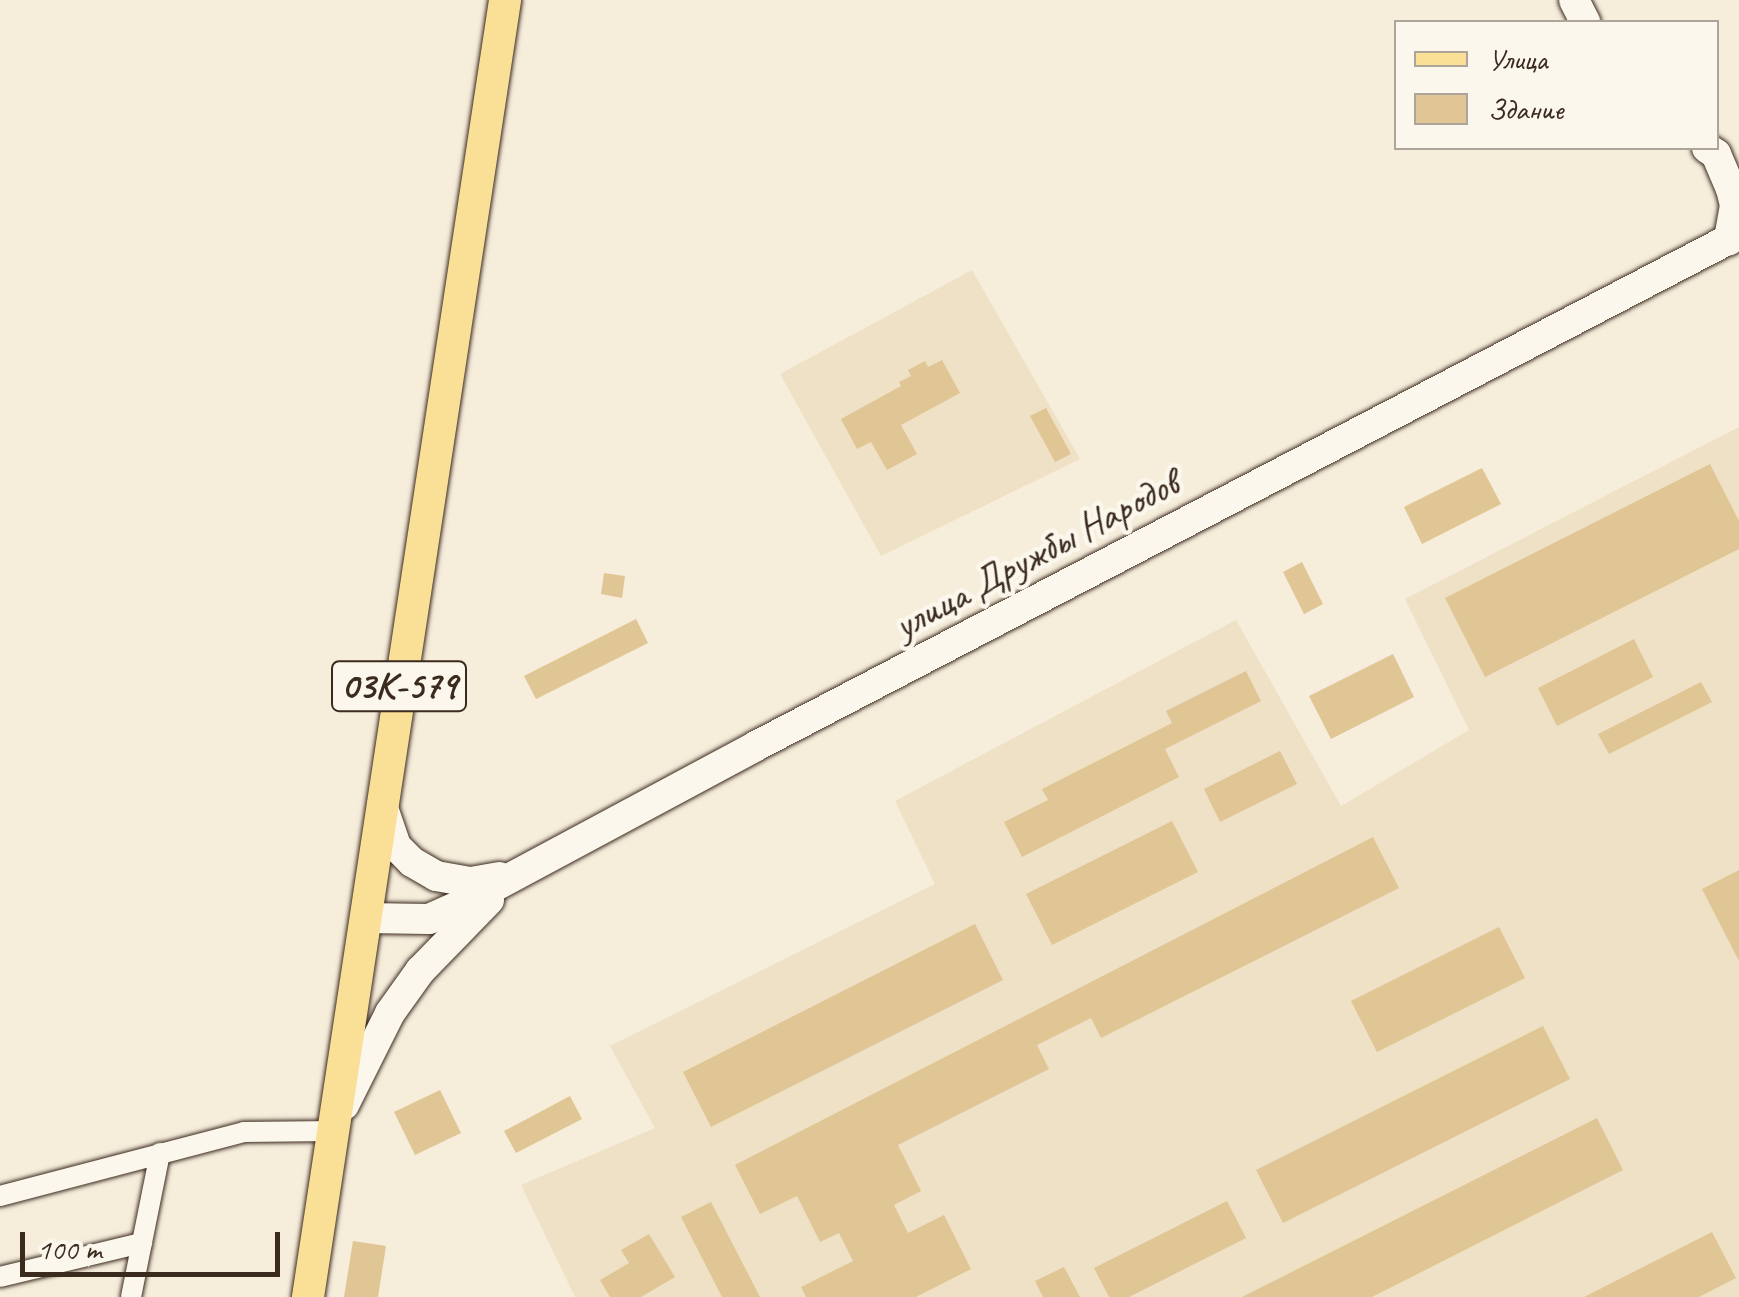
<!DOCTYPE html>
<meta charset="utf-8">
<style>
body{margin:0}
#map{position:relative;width:1739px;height:1297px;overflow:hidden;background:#f6eddb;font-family:Caveat,sans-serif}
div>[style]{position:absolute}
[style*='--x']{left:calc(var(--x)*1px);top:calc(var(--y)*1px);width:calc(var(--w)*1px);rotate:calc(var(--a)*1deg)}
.built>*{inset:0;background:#efe1c6}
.building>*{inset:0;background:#e0c595}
.roads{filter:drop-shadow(0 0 2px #3b2a1e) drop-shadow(0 0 2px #3b2a1e)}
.street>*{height:20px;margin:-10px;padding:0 10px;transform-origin:10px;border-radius:10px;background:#fbf7ec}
.secondary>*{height:30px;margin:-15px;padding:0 15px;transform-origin:15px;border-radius:15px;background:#fbf7ec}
.primary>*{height:32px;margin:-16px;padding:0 16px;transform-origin:16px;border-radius:16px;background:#fadf96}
span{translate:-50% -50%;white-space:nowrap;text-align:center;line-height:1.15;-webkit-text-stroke:9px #fbf7ec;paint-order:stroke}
.shield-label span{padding:2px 8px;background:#fbf7ec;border:2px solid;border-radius:8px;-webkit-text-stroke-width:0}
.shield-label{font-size:38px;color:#3b2a1e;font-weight:700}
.street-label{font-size:40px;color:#3b2a1e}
.legend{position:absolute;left:1394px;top:20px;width:325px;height:130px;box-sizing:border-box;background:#fbf7ec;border:2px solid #aea59a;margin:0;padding:12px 18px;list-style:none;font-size:30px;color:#3b2a1e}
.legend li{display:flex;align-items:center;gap:20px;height:50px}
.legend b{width:50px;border:2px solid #aea59a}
.scale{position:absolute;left:20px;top:1232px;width:260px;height:45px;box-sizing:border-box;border:5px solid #3b2a1e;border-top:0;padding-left:12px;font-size:30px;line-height:35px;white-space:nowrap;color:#3b2a1e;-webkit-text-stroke:8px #fbf7ec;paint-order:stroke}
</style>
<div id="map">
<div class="built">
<div style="clip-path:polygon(972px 270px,1080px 459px,881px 556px,780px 374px)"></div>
<div style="clip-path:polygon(1739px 427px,1739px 1297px,575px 1297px,521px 1185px,655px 1128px,610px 1046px,935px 884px,895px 801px,1236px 620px,1341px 806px,1469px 730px,1405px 599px)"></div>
</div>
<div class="building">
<div style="clip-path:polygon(942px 360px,960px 393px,901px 425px,917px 454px,887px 470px,871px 442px,857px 449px,841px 419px,901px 386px,899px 382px,911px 376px,908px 370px,925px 361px,928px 367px)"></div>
<div style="clip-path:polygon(1046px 408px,1071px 454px,1055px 462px,1030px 416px)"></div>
<div style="clip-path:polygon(1710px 464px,1739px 521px,1739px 549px,1485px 677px,1445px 598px)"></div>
<div style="clip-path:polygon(1482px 468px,1501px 504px,1422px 544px,1404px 507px)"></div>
<div style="clip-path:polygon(1302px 562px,1323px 604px,1304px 614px,1283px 572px)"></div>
<div style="clip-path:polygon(604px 573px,625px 576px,622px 598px,601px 594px)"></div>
<div style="clip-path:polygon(636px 619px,648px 643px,536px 699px,524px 676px)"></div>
<div style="clip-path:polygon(1634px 639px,1653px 677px,1557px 726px,1538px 688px)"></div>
<div style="clip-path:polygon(1393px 654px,1414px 697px,1331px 739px,1309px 696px)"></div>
<div style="clip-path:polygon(1246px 671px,1261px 701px,1165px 749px,1179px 777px,1022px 857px,1004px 822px,1048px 800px,1042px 789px,1172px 723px,1166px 711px)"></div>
<div style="clip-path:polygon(1701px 682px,1712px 702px,1609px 754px,1598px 734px)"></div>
<div style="clip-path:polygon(1280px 751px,1297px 784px,1220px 822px,1204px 789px)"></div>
<div style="clip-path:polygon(1172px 821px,1198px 872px,1052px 945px,1026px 894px)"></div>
<div style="clip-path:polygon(1373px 837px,1399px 888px,1101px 1038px,1091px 1018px,1037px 1045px,1049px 1069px,898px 1145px,921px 1191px,894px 1205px,908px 1233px,944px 1215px,971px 1269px,916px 1297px,806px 1297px,801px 1287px,853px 1261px,839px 1233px,820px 1242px,797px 1196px,760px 1214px,735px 1165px)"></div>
<div style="clip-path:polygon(1739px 870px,1739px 961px,1702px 889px)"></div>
<div style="clip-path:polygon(975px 924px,1003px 980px,711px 1127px,683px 1072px)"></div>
<div style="clip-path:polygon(1499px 927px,1525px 978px,1377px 1052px,1351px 1001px)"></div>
<div style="clip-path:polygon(1543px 1026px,1570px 1079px,1283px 1223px,1256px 1170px)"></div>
<div style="clip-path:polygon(440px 1090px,461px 1133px,415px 1155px,394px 1112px)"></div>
<div style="clip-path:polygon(570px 1096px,582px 1119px,516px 1153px,504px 1131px)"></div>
<div style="clip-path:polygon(1597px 1118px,1623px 1170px,1372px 1297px,1242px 1297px)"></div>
<div style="clip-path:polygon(1227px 1201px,1246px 1238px,1129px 1297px,1109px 1297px,1094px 1268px)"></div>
<div style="clip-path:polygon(711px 1202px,760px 1297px,722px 1297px,681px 1217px)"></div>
<div style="clip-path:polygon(1712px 1232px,1736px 1278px,1699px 1297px,1584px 1297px)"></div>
<div style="clip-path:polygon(649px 1234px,675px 1277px,641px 1297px,610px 1297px,600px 1280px,629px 1263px,621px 1250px)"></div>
<div style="clip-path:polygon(353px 1241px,386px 1246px,378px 1297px,344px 1297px)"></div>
<div style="clip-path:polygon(1064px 1267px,1080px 1297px,1043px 1297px,1035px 1281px)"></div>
</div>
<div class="roads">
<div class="street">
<div style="--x:0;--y:1196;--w:252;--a:-14.7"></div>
<div style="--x:244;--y:1132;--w:89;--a:-0.6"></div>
<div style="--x:0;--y:1277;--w:146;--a:-13.5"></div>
<div style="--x:131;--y:1297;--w:147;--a:-78.6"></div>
</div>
<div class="secondary">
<div style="--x:1574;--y:0;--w:25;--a:63"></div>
<div style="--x:1707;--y:148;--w:11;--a:34"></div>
<div style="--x:1716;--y:154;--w:38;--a:67"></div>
<div style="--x:1731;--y:189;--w:16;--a:76"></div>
<div style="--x:1735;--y:205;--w:36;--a:100"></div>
<div style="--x:382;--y:805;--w:43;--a:71.1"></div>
<div style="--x:396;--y:846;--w:23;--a:45"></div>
<div style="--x:412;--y:862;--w:28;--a:30"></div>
<div style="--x:436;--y:876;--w:36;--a:10"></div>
<div style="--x:471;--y:882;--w:29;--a:-10"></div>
<div style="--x:365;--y:918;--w:64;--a:0.9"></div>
<div style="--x:429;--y:919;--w:32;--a:-24"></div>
<div style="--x:458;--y:906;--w:338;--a:-28.2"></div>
<div style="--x:756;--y:746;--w:1108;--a:-27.51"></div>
<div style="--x:344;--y:1105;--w:103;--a:-63.4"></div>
<div style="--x:390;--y:1013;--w:52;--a:-54.5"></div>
<div style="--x:420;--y:971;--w:99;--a:-45.8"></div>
</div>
<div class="primary">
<div style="--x:308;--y:1297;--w:1312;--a:-81.36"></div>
</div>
</div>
<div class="shield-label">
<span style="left:399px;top:686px">03К-579</span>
</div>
<div class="street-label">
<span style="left:1036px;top:554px;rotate:-28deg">улица Дружбы Народов</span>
</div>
<ul class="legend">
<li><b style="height:12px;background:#fadf96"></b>Улица</li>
<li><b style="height:28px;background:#e0c595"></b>Здание</li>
</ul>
<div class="scale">100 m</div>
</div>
